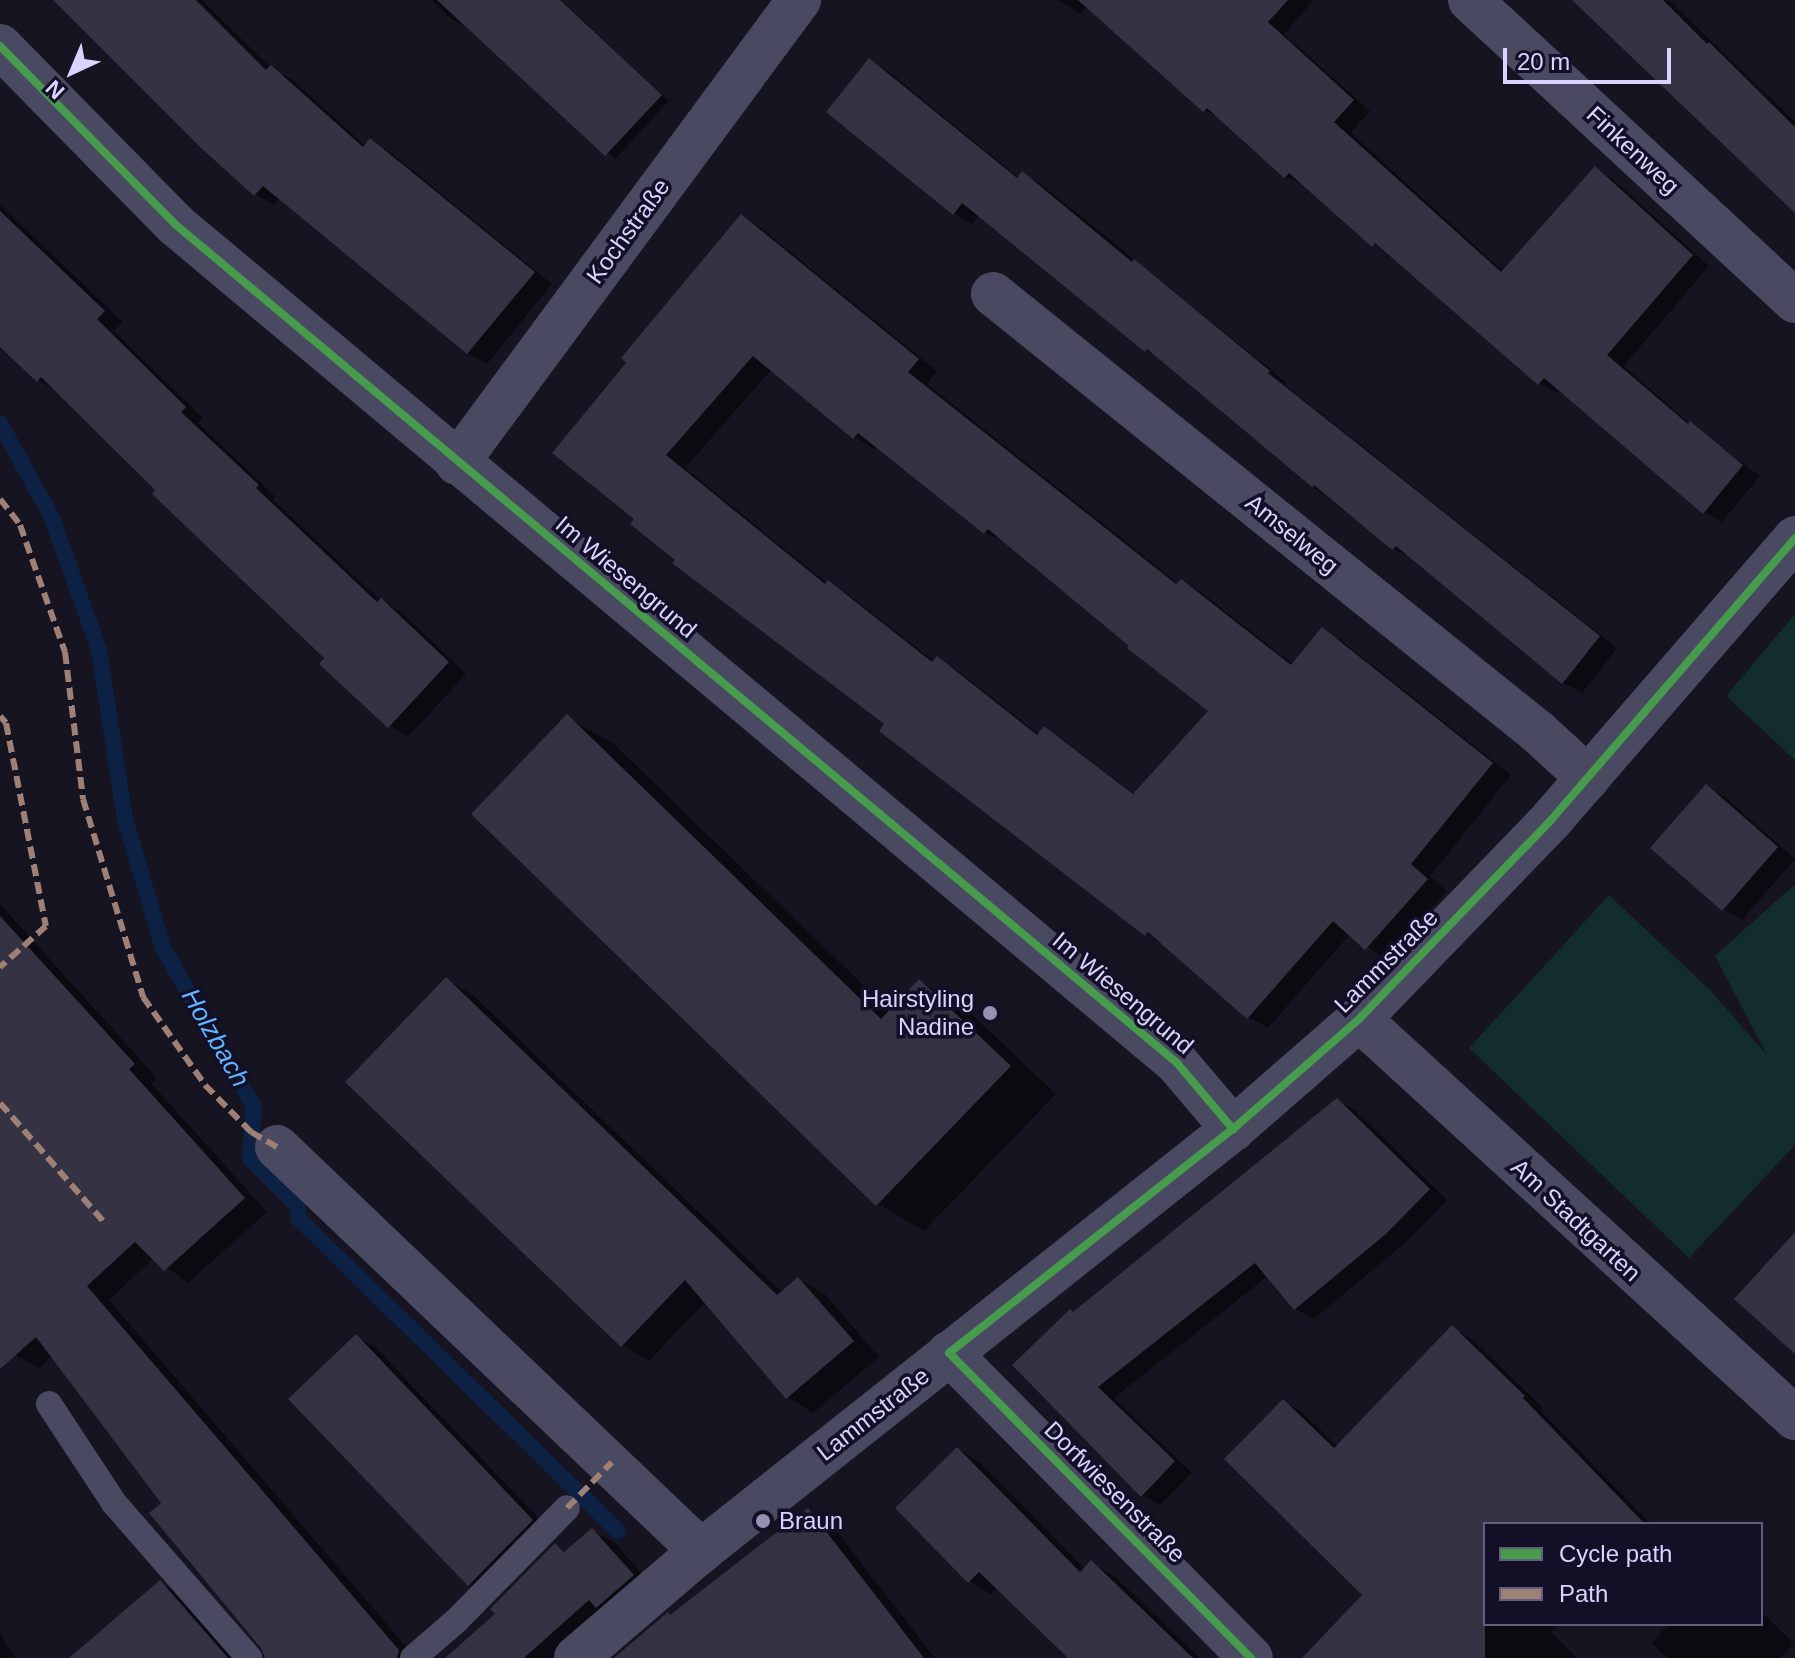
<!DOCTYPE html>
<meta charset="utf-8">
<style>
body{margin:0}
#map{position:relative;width:1795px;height:1658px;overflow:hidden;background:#161421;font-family:Arial,sans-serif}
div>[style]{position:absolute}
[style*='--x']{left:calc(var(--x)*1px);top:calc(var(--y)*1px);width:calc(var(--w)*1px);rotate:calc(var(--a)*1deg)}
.green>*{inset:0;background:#132c2d}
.shadow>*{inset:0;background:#0007}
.stream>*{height:16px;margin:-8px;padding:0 8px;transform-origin:8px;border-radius:8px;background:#0d2144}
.building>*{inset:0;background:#343243}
.service>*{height:26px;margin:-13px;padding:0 13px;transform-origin:13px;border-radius:13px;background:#4a4962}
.minor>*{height:44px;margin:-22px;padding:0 22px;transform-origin:22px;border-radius:22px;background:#4a4962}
.quiet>*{height:6px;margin-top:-3px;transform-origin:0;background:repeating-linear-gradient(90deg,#9e8076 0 12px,transparent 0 18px)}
.cycleway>*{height:8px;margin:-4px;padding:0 4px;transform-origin:4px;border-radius:4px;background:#469c4c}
.dots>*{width:22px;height:22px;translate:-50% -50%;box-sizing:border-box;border:4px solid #130f26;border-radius:50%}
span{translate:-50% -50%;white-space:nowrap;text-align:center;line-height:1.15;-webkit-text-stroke:7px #130f26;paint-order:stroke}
.street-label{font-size:24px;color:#d9d4ff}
.poi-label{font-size:24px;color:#d9d4ff}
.right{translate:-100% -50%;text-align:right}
.left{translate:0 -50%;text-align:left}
.water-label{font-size:26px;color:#62b6ff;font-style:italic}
.legend{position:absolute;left:1483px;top:1522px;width:280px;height:104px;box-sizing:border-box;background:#130f26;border:2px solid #625e7d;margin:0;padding:10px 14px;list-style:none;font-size:24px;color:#d9d4ff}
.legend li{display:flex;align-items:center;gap:16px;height:40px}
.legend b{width:40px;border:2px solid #625e7d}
.north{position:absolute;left:32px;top:32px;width:80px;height:80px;-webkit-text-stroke:6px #130f26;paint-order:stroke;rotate:224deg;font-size:22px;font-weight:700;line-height:32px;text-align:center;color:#d9d4ff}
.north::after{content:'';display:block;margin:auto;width:28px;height:36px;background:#d9d4ff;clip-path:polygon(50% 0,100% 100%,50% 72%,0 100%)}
.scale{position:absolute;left:1503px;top:48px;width:168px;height:36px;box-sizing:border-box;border:4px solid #d9d4ff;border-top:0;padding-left:10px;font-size:24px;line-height:28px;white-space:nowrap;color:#d9d4ff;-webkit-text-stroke:6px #130f26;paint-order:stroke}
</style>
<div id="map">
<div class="green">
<div style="clip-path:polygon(1795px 614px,1795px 760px,1726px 696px)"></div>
<div style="clip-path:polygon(1795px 884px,1795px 1145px,1689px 1258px,1469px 1048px,1609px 895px,1710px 990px,1767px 1055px,1715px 956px)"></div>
</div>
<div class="shadow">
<div style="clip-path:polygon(56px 0,202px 0,271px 68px,290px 78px,366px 146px,371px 141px,389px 151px,552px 284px,487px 364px,468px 353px,280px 198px,274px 205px,255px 194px)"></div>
<div style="clip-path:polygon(432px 0,561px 0,669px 101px,615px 159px,463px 21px,460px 24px,451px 19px)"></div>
<div style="clip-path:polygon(1058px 0,1314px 0,1284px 34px,1370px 111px,1351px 133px,1504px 272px,1595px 169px,1613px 179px,1709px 266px,1624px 366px,1690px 424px,1760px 476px,1722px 522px,1704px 512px,1560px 389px,1557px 393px,1540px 383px,1305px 185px,1285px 177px,1223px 119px,1204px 110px,1087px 5px,1081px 14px)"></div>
<div style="clip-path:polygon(1572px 0,1669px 0,1795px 122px,1795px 210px)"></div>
<div style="clip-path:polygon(869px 61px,888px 71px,1019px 178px,1023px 174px,1041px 184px,1287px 383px,1285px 385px,1617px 648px,1582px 693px,1563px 683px,1413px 558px,1393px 549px,1313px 486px,1164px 361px,1146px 350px,980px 215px,972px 224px,954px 213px)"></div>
<div style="clip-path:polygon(0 205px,123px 322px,114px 331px,203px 418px,198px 423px,276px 497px,273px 500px,381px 601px,400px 611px,466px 674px,408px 737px,390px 726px,327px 658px,56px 391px,38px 380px,0 344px)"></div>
<div style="clip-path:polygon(evenodd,742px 217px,761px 228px,937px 371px,927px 384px,1179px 584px,1181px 581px,1201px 592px,1294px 665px,1322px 630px,1342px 641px,1511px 775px,1430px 876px,1447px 891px,1386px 960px,1350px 934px,1268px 1028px,1248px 1017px,1166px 946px,1146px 934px,677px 560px,636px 519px,629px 363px,742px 217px,772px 369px,855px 437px,874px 449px,877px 446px,985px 533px,1006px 542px,1211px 711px,1135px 795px,1064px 740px,1045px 729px,1040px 735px,957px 670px,937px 659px,935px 662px,848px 594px,828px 584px,685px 468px,772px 369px)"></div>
<div style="clip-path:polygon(567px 717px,614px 744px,891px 1012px,920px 982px,966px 1009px,1056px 1094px,924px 1231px,878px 1204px)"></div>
<div style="clip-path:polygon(1706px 787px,1725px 797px,1795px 859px,1742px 920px,1723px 909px)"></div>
<div style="clip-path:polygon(0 904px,157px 1078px,151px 1083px,267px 1212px,188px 1283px,154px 1258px,109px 1300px,416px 1658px,265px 1658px,263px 1647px,187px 1560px,190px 1558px,164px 1503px,53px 1355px,39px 1368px,15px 1355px,0 1338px)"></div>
<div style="clip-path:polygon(446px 979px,473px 995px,783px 1293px,799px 1279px,825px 1294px,879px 1357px,813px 1413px,787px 1397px,706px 1301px,649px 1361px,622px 1345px)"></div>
<div style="clip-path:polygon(1337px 1100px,1355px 1110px,1447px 1200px,1404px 1244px,1314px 1319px,1296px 1309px,1268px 1276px,1114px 1398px,1192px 1473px,1160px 1505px,1142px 1495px,1014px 1365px)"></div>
<div style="clip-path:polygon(1452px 1328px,1471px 1338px,1542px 1407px,1540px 1410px,1651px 1524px,1485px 1524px,1485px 1624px,1559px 1624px,1551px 1632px,1577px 1658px,1313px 1658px,1364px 1595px,1284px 1401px,1302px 1412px,1338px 1447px)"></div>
<div style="clip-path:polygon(356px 1337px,375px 1347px,551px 1531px,488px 1595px,469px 1584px)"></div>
<div style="clip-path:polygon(958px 1449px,979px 1462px,1085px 1569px,1091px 1563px,1113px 1575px,1200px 1658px,1070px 1658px,998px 1588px,991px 1594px,969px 1581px)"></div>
<div style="clip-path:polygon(808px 1510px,831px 1524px,935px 1658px,616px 1658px)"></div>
<div style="clip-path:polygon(592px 1530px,615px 1543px,656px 1589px,580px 1658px,448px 1658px,498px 1614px,556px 1545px,567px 1552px)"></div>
<div style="clip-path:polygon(160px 1583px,184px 1596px,237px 1658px,108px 1658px)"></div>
<div style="clip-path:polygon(1761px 1612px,1794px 1643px,1780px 1658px,1668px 1658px,1651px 1643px,1669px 1624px,1761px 1624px)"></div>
<div style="clip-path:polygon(0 1633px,15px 1658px,0 1658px)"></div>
</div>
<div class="stream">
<div style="--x:0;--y:423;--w:108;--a:61.3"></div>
<div style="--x:52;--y:518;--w:140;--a:70.4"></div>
<div style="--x:99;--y:650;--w:171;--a:81.3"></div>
<div style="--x:125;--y:819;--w:134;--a:73.6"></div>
<div style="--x:163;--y:948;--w:183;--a:60.2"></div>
<div style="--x:254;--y:1107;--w:51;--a:94.5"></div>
<div style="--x:250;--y:1158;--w:66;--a:45"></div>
<div style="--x:297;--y:1205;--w:14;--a:82"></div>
<div style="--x:299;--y:1219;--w:446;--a:44.4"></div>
</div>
<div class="building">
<div style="clip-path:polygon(53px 0,196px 0,266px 70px,271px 65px,363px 147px,370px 138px,535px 272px,467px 354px,263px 186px,254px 196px,199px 146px)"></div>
<div style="clip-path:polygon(437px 0,560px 0,662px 95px,605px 156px)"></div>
<div style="clip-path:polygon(1078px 0,1288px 0,1268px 22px,1354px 100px,1334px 122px,1501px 272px,1595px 166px,1693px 255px,1607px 355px,1688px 424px,1690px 421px,1743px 465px,1703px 514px,1544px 378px,1538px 385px,1375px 243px,1372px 247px,1289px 173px,1284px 178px,1207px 108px,1203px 112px)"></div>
<div style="clip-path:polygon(1572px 0,1663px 0,1707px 44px,1709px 42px,1795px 127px,1795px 213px)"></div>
<div style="clip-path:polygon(869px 58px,1017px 178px,1022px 171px,1132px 262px,1134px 259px,1270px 371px,1268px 373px,1600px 636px,1562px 684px,1396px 546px,1392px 550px,1314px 485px,1312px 487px,1147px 349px,1145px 352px,962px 203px,953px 215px,826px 112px)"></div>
<div style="clip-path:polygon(0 211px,105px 311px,97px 319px,186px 407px,181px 412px,259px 485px,256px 488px,377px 602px,381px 598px,449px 662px,388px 728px,319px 664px,324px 658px,152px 494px,155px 490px,41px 377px,37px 382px,0 347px)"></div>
<div style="clip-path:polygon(evenodd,741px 214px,919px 359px,908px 372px,1176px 584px,1181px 579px,1291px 665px,1322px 627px,1493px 763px,1411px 864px,1428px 879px,1365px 950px,1333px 921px,1247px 1019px,1148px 932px,1145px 936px,879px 731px,884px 724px,672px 563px,675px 560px,630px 524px,634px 519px,552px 453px,626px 363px,621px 358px,741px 214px,753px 356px,853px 439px,858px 433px,984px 534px,988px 529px,1129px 646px,1127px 648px,1208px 711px,1133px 794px,1044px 726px,1037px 735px,937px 656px,932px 662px,828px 580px,825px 584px,666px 455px,753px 356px)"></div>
<div style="clip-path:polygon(567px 714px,881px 1019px,919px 979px,1011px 1066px,876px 1206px,471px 814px)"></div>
<div style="clip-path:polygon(1706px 784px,1778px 847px,1722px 911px,1650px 848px)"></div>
<div style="clip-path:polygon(0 916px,135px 1064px,129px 1069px,245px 1198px,164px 1271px,135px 1242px,87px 1286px,399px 1650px,397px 1658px,265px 1658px,261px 1648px,149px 1513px,161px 1503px,36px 1337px,0 1369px)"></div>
<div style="clip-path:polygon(446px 977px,777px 1295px,798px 1277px,854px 1341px,786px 1399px,685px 1280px,621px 1347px,345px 1082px)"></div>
<div style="clip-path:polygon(1337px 1098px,1430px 1189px,1386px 1234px,1294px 1310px,1255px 1263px,1098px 1387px,1175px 1461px,1141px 1497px,1012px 1365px,1070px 1309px,1073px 1312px)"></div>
<div style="clip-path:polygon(1795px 1232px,1795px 1354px,1734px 1299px)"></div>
<div style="clip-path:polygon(1452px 1325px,1525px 1396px,1523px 1398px,1645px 1524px,1485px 1524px,1485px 1658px,1302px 1658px,1362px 1595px,1224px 1459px,1283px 1399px,1334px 1448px)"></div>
<div style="clip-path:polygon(356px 1334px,533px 1520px,468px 1586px,288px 1399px)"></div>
<div style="clip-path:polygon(957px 1447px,1080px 1572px,1091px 1560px,1193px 1658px,1068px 1658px,979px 1572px,968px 1583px,895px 1508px)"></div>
<div style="clip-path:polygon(808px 1508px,924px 1658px,614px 1658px,668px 1612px,670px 1615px)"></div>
<div style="clip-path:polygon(592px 1528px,634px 1575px,596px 1608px,589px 1600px,524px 1658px,445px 1658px,495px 1614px,490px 1609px,555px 1543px,564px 1552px)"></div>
<div style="clip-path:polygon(160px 1580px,228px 1658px,69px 1658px)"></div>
</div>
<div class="service">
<div style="--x:49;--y:1404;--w:118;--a:56.7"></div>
<div style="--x:114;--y:1503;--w:206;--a:48.9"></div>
<div style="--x:413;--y:1658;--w:57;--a:-40.7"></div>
<div style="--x:456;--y:1621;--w:158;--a:-45.5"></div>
</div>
<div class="minor">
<div style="--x:1470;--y:0;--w:443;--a:42.8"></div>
<div style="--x:0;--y:46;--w:251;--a:45.5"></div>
<div style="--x:176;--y:225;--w:1305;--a:39.93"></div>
<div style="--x:1177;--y:1063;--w:87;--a:49.7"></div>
<div style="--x:993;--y:294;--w:699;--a:38.79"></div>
<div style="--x:1538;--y:732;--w:68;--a:42.6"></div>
<div style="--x:457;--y:463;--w:576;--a:-53.55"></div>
<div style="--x:1359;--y:1019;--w:591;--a:42.46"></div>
<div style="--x:277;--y:1147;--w:586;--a:43.62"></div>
<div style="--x:949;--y:1353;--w:429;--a:45.3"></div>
<div style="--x:576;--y:1658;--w:165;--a:-40.6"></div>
<div style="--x:701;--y:1551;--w:679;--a:-38.42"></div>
<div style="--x:1233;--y:1129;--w:167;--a:-41.1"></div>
<div style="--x:1359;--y:1019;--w:277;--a:-46"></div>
<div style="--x:1551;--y:820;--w:373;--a:-49.1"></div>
</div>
<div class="quiet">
<div style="--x:0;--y:499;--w:33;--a:52"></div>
<div style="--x:20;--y:525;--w:135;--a:70.5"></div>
<div style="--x:65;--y:652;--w:148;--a:83"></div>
<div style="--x:83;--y:799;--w:207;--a:73.1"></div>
<div style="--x:143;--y:997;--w:108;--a:54.8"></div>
<div style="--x:205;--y:1085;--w:66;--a:45.6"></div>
<div style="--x:251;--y:1132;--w:30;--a:30"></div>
<div style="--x:0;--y:716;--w:9;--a:49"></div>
<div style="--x:6;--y:723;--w:207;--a:78.9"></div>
<div style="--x:46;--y:926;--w:62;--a:138.3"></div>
<div style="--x:0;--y:1103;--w:157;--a:48.9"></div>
<div style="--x:567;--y:1508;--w:64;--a:-45.6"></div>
</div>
<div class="cycleway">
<div style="--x:0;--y:46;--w:251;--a:45.5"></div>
<div style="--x:176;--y:225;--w:1305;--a:39.93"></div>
<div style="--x:1177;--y:1063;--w:87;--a:49.7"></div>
<div style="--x:1251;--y:1658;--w:429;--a:-134.7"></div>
<div style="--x:949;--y:1353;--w:362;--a:-38.3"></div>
<div style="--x:1233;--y:1129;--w:167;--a:-41.1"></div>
<div style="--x:1359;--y:1019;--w:277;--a:-46"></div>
<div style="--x:1551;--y:820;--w:373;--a:-49.1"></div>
</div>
<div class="dots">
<div style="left:990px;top:1013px;background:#9591b1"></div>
<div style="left:763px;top:1521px;background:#9591b1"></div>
</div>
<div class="street-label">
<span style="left:1633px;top:150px;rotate:43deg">Finkenweg</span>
<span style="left:628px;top:231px;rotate:-54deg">Kochstraße</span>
<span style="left:1292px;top:534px;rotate:39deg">Amselweg</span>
<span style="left:626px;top:577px;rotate:40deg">Im Wiesengrund</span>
<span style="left:1386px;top:961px;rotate:-45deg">Lammstraße</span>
<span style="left:1123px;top:993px;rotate:40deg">Im Wiesengrund</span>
<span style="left:1576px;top:1220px;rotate:43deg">Am Stadtgarten</span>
<span style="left:873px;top:1414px;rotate:-38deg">Lammstraße</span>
<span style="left:1115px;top:1492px;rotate:45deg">Dorfwiesenstraße</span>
</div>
<div class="poi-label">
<span class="right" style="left:974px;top:1013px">Hairstyling<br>Nadine</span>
<span class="left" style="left:779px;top:1521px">Braun</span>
</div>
<div class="water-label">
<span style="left:215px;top:1038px;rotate:60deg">Holzbach</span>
</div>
<ul class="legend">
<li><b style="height:10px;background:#469c4c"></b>Cycle path</li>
<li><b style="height:10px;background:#9e8076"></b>Path</li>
</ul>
<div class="north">N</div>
<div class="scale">20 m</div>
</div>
